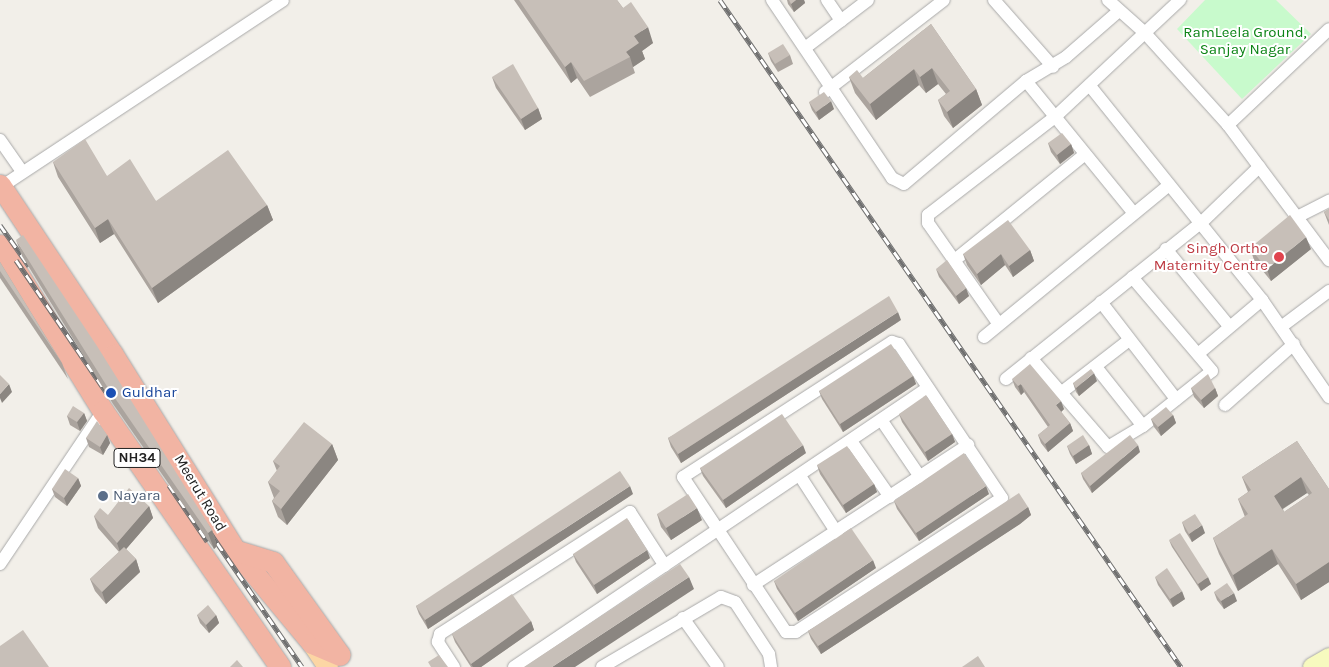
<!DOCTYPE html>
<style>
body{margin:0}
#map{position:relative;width:1329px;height:667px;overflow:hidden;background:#f2efe9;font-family:Karla,sans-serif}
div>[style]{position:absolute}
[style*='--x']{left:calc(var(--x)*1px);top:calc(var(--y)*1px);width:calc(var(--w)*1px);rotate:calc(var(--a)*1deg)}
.park>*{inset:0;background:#c8facc}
.roads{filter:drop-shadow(0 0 1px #a9a9a9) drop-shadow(0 0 1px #a9a9a9)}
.minor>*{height:12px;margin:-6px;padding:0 6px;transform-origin:6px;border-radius:6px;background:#fff}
.secondary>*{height:18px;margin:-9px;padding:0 9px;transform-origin:9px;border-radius:9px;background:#f7fabf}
.primary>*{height:20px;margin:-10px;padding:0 10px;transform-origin:10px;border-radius:10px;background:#fcd6a4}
.trunk>*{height:21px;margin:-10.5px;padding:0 10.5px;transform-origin:10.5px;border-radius:10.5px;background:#f2b4a3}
.rail>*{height:5px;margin-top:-2.5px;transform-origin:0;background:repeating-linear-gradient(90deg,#fff 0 9px,#707070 0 18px);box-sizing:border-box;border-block:1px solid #707070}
.wall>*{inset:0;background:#aba49e}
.shaded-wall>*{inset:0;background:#8b8681}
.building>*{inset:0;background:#c7bfb8}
.dots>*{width:14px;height:14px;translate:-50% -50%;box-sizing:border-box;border:2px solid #fff;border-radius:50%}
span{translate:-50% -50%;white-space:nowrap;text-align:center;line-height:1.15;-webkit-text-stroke:4px #fff;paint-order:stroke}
.shield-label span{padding:1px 4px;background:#fff;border:1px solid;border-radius:4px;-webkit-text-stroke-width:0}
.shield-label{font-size:14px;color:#222;font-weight:700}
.park-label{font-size:15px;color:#0c8416}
.health-label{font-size:15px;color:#be3a42}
.right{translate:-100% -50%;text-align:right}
.transit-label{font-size:15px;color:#164399}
.left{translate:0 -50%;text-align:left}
.street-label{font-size:15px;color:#222}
.service-label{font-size:15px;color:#4e5e75}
</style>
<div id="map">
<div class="park">
<div style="clip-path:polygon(1205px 0,1276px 0,1311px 34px,1242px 99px,1177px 29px)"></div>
</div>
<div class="roads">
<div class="minor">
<div style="--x:772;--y:0;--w:215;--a:56"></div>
<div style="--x:892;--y:178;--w:13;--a:27"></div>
<div style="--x:904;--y:184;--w:160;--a:-40.2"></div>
<div style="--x:1026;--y:81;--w:47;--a:-31"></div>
<div style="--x:1066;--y:57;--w:70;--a:-41"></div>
<div style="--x:827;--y:0;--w:25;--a:56"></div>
<div style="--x:994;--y:0;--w:89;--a:48.6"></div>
<div style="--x:1108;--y:0;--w:50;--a:41.7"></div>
<div style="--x:1145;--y:33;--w:124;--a:47.9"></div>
<div style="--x:1228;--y:125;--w:169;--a:53.2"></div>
<div style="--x:805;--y:48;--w:79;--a:-37.3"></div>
<div style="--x:1026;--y:81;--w:169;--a:50.8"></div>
<div style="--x:1090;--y:86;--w:275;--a:51.2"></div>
<div style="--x:1262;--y:300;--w:118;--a:55.4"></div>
<div style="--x:825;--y:92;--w:150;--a:-37.7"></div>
<div style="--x:1228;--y:125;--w:139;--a:-43.5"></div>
<div style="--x:0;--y:140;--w:39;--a:55"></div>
<div style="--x:1;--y:187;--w:338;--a:-33.5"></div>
<div style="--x:1299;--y:216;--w:34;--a:-27"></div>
<div style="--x:1166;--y:249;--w:99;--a:50.7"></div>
<div style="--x:956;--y:259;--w:166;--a:-39.1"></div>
<div style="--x:1101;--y:302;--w:123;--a:52.3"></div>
<div style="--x:998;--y:323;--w:122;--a:-125"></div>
<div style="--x:928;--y:223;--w:8;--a:-90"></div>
<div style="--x:928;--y:215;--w:162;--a:-37.7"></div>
<div style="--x:1056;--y:116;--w:170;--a:-43.1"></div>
<div style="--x:1281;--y:327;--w:60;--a:-36.9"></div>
<div style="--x:984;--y:337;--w:239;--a:-39.4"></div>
<div style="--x:892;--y:342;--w:7;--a:16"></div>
<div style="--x:899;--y:344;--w:185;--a:56.2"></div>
<div style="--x:1002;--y:498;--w:246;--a:147"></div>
<div style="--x:796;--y:632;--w:10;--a:180"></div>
<div style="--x:786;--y:632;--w:186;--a:-123.6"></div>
<div style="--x:683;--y:477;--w:249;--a:-32.9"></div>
<div style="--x:1198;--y:354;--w:84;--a:-40.2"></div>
<div style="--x:1031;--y:358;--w:118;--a:49.1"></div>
<div style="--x:1108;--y:447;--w:41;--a:-31"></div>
<div style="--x:1143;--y:426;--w:88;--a:-38.6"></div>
<div style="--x:1212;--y:371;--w:123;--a:-130.4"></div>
<div style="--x:1096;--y:367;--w:75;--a:51.5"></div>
<div style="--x:1006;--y:379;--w:250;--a:-38.7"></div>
<div style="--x:1201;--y:223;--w:81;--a:-44"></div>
<div style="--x:1062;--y:392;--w:85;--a:-37.8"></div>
<div style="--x:1225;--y:405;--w:92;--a:-41.5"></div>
<div style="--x:882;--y:421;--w:68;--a:55.8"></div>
<div style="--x:851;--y:441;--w:68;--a:55.1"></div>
<div style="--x:800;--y:476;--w:68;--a:57"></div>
<div style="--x:0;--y:564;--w:184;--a:-56.1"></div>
<div style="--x:753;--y:585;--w:257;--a:-33.1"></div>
<div style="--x:683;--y:618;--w:60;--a:54.5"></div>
<div style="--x:454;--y:667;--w:30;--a:-123"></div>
<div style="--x:438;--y:642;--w:8;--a:-76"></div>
<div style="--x:440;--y:634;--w:226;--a:-32.7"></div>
<div style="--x:630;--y:512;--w:64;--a:57.1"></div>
<div style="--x:514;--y:667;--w:499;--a:-34"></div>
<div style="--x:602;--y:667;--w:138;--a:-30.5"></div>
<div style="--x:721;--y:597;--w:15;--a:20"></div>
<div style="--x:735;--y:602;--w:62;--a:56.8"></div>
<div style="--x:769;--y:654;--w:13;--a:81"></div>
</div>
<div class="secondary">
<div style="--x:1312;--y:667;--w:20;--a:-30"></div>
</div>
<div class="primary">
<div style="--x:312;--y:643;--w:29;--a:56"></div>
</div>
<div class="trunk">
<div style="--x:0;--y:185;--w:204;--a:56.4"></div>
<div style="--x:113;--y:355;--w:229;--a:58"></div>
<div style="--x:234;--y:549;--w:122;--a:50.3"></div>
<div style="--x:312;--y:643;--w:30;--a:23"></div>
<div style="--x:0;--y:245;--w:195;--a:58.2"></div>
<div style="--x:103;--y:411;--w:311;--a:55.3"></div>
<div style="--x:234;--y:550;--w:41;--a:17.1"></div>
<div style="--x:273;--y:562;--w:113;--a:54.3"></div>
</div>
</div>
<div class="rail">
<div style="--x:720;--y:0;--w:811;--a:55.35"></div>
<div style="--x:0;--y:225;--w:50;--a:54.7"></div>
<div style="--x:16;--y:260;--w:167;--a:55.7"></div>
<div style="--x:169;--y:485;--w:68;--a:55.8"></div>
<div style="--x:207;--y:528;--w:168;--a:55.6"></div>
</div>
<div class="wall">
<div style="clip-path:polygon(514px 0,617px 0,623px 8px,653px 43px,642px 51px,645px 59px,633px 67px,635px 73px,590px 97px,577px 78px,571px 83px)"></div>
<div style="clip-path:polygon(787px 0,804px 0,805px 3px,794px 12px,788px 4px)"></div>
<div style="clip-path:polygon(931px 24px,976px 89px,982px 105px,953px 128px,944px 116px,938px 100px,946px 94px,938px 84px,926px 93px,919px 85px,876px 120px,855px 93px,849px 77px,863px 78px)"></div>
<div style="clip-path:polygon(768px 53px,790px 55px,793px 64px,778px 72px,771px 61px)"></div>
<div style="clip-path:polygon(492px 77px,538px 108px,542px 119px,525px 130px,496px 88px)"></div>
<div style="clip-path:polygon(809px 102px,834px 109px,819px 120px,812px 110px)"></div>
<div style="clip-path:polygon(1048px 143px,1071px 144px,1074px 153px,1060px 164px,1051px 152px)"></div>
<div style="clip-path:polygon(53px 162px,107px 176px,156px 201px,267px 205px,273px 220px,158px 303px,114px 234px,100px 243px,58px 177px)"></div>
<div style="clip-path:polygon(1329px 209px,1329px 225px,1324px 212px)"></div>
<div style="clip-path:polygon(16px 240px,212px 530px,217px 546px,214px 549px,113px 404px,22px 256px)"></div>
<div style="clip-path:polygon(1250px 248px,1311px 249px,1271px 281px,1254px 260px)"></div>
<div style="clip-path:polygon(1030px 250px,1034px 261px,1013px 277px,1005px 265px,981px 285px,967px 265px,963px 254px)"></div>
<div style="clip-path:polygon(0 262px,62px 363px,68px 379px,0 278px)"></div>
<div style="clip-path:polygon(936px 269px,969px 296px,959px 304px,939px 277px)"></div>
<div style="clip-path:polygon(901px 320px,681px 463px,671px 447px,668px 438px)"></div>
<div style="clip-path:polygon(913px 376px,916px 384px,843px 432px,822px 399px,819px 391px)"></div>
<div style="clip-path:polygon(1012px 379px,1064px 409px,1061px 412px,1070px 423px,1073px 431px,1048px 452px,1041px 443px,1038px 435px,1048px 427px,1024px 392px,1021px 395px,1015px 387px)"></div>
<div style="clip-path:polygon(1097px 381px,1079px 396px,1076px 392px,1073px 383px)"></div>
<div style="clip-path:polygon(1191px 388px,1215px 388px,1218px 396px,1204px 408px,1194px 397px)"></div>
<div style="clip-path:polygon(84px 413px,87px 421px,80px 431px,70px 425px,67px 416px)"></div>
<div style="clip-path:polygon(899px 414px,952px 434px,955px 442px,928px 461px,902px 422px)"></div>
<div style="clip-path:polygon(1173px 415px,1176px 423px,1161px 436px,1154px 427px,1151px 419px)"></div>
<div style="clip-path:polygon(107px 435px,110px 443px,103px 455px,89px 447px,86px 438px)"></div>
<div style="clip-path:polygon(evenodd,1297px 441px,1329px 489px,1329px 582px,1301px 600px,1278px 564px,1238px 591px,1219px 554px,1213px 538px,1245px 517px,1238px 499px,1248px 492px,1242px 477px,1297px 441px,1307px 493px,1309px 495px,1284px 512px,1283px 509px,1307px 493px)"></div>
<div style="clip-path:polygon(332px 444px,338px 460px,287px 525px,278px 517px,272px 501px,274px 498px,268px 482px,277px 471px,273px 461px)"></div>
<div style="clip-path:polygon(1089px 445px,1092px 454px,1076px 464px,1070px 454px,1067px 446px)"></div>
<div style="clip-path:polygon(1140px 452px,1092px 493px,1083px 479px,1081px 473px)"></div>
<div style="clip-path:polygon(806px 453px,726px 508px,703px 476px,700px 468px)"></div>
<div style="clip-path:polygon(817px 465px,874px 484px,877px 492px,846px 513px,820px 474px)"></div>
<div style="clip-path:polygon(78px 478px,81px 486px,67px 506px,55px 497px,52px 489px)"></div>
<div style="clip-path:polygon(633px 494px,428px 629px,419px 614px,416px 606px)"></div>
<div style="clip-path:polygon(989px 494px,919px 541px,897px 509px,894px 501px)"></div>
<div style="clip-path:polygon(149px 506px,153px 518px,126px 549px,136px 559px,140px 572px,106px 604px,95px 591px,90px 579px,119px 552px,98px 528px,94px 516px,108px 515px)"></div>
<div style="clip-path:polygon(1028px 507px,1031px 515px,1020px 524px,821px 654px,811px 639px,808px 631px)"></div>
<div style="clip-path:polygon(657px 514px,702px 520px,671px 540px,661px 527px)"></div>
<div style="clip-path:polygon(1182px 522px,1205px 533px,1192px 542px,1185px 531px)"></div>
<div style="clip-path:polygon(1169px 540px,1211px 584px,1201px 591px,1172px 547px)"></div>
<div style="clip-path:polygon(573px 554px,650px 558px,597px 594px,576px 562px)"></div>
<div style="clip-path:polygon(876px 568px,798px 621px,777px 589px,774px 581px)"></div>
<div style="clip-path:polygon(1155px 577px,1185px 599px,1173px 607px,1158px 585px)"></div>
<div style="clip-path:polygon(1214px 592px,1237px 601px,1224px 609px,1217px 600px)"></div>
<div style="clip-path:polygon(197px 615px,216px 615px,219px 623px,209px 633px,200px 623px)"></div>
<div style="clip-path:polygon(531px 621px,534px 630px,481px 667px,471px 667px,455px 642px,452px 634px)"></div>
</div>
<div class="shaded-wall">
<div style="clip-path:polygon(796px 0,804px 0,805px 3px,794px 12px,791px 4px)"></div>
<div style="clip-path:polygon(648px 27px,653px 43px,642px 51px,645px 59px,633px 67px,630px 57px,626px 52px,634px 36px)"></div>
<div style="clip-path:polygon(571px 62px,577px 78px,571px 83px,565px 67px)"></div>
<div style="clip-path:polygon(932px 68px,938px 84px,926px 93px,920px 77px)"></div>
<div style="clip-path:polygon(914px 69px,919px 85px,876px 120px,870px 104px)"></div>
<div style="clip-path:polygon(976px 89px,982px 105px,953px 128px,947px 112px)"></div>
<div style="clip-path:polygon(831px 101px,834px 109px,819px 120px,816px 112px)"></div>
<div style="clip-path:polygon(538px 108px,542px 119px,525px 130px,521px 119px)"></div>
<div style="clip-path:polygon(1071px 144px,1074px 153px,1060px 164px,1057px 155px)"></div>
<div style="clip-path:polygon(267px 205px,273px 220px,158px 303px,152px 288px)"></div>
<div style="clip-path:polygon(108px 219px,114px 234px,100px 243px,95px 228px)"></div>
<div style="clip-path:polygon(1306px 237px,1311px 249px,1271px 281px,1267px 269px)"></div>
<div style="clip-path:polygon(1030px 250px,1034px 261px,1013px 277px,1009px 266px)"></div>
<div style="clip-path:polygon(1001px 254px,1005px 265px,981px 285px,977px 274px)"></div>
<div style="clip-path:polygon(966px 288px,969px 296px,959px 304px,956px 296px)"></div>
<div style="clip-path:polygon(898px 312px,901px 320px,681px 463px,678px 454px)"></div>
<div style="clip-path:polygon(1094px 373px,1097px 381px,1079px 396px,1076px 388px)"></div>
<div style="clip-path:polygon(913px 376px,916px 384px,843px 432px,840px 424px)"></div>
<div style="clip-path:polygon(9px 384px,12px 392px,2px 403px,0 398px,0 394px)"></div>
<div style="clip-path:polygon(1021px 384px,1024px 392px,1021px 395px,1018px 386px)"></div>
<div style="clip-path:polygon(1215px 388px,1218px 396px,1204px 408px,1201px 400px)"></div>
<div style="clip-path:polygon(1061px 401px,1064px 409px,1059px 414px,1056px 405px)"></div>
<div style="clip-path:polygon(84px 413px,87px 421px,80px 431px,77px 422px)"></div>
<div style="clip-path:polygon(1173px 415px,1176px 423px,1161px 436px,1158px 427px)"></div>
<div style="clip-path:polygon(1070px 423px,1073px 431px,1048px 452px,1045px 444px)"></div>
<div style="clip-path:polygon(952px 434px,955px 442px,928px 461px,925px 452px)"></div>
<div style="clip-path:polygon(107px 435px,110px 443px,103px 455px,100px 447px)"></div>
<div style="clip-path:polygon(332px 444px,338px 460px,287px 525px,281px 509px)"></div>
<div style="clip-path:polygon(803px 445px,806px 453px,726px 508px,723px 500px)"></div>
<div style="clip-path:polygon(1089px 445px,1092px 454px,1076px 464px,1073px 456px)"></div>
<div style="clip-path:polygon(1138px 445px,1140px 452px,1092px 493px,1090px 486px)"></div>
<div style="clip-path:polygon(1301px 477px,1307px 493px,1279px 511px,1274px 496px)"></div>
<div style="clip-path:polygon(78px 478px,81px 486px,67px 506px,64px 498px)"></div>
<div style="clip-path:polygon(874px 484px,877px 492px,846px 513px,843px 505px)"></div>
<div style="clip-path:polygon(630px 486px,633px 494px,428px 629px,425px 620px)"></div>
<div style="clip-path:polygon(986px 486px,989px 494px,919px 541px,916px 533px)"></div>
<div style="clip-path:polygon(149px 506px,153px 518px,121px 555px,117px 543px)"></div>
<div style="clip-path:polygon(1028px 507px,1031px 515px,1020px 524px,821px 654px,818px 646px)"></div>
<div style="clip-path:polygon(697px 508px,702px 520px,671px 540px,666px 528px)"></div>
<div style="clip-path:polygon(1202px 525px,1205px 533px,1192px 542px,1189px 534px)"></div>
<div style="clip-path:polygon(212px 530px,217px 546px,214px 549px,208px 533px)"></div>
<div style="clip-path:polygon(1272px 549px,1278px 564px,1238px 591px,1233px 575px)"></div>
<div style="clip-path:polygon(647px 550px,650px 558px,597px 594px,594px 585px)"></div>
<div style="clip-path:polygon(136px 559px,140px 572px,106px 604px,102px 592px)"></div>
<div style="clip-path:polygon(873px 560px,876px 568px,798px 621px,795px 613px)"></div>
<div style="clip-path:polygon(1329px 562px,1329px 582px,1301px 600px,1296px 584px)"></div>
<div style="clip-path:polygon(689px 577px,694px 589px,575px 667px,552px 667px)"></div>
<div style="clip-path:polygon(1208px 577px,1211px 584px,1201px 591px,1198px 584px)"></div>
<div style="clip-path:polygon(1182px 591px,1185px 599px,1173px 607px,1170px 599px)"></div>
<div style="clip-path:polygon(1234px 593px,1237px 601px,1224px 609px,1221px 601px)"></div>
<div style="clip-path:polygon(216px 615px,219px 623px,209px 633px,206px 625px)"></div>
<div style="clip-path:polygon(531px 621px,534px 630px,481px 667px,473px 667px,471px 664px)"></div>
</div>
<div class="building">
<div style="clip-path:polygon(519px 0,617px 0,623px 8px,631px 2px,648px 27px,634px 36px,639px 43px,626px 52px,630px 57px,584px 81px,571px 62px,565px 67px)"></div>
<div style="clip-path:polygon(789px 0,796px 0,791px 4px)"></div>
<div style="clip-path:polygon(931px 24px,976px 89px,947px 112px,938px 100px,950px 91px,932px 68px,920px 77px,914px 69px,870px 104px,849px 77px,857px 70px,863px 78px)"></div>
<div style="clip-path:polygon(783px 44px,790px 55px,775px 64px,768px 53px)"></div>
<div style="clip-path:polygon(513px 64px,538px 108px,521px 119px,492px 77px)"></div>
<div style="clip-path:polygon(824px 92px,831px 101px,816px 112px,809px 102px)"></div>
<div style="clip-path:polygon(1062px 133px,1071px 144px,1057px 155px,1048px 143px)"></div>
<div style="clip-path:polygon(85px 139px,107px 176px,130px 159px,156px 201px,228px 150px,267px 205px,152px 288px,108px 219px,95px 228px,53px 162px)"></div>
<div style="clip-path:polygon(1329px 209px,1329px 220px,1324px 212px)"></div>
<div style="clip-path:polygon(1290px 215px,1306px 237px,1267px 269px,1250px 248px)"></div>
<div style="clip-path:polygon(1008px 220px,1030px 250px,1009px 266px,1001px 254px,977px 274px,963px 254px)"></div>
<div style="clip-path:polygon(23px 235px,97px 346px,212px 530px,208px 533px,108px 388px,16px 240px)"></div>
<div style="clip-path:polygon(947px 260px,966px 288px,956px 296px,936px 269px)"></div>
<div style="clip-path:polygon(0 262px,62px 363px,0 271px)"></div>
<div style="clip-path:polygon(889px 296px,898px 312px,678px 454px,668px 438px)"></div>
<div style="clip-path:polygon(891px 344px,913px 376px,840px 424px,819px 391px)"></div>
<div style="clip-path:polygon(1030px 364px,1061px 401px,1056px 405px,1070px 423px,1045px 444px,1038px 435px,1050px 425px,1021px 384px,1018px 386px,1012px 379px)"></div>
<div style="clip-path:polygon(1091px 369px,1094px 373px,1076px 388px,1073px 383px)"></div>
<div style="clip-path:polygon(1208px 374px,1215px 388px,1201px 400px,1191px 388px)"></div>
<div style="clip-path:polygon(0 375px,9px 384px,0 394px)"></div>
<div style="clip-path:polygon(926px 395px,952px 434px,925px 452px,899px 414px)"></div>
<div style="clip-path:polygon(73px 406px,84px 413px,77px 422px,67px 416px)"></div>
<div style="clip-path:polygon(1166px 407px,1173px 415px,1158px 427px,1151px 419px)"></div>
<div style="clip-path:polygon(782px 414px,803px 445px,723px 500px,700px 468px)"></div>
<div style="clip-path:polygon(97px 421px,107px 435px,100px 447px,86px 438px)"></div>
<div style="clip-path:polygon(304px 422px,332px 444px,281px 509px,272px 501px,280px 491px,268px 482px,280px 466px,273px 461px)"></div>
<div style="clip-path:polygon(1083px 435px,1089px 445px,1073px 456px,1067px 446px)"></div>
<div style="clip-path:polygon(1130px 435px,1138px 445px,1090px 486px,1081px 473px)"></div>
<div style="clip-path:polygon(evenodd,1297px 441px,1329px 489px,1329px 562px,1296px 584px,1272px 549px,1233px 575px,1213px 538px,1248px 514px,1238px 499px,1251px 490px,1242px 477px,1297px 441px,1301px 477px,1312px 493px,1284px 512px,1274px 496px,1301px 477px)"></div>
<div style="clip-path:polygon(847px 446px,874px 484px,843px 505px,817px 465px)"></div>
<div style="clip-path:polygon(964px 453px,986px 486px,916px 533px,894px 501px)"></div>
<div style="clip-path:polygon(65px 469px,78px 478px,64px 498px,52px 489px)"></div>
<div style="clip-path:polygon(620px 471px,630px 486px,425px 620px,416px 606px)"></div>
<div style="clip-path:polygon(129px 488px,149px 506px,117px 543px,94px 516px,100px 508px,108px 515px)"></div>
<div style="clip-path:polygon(1019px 493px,1028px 507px,1017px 515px,818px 646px,808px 631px)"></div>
<div style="clip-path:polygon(688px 494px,697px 508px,666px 528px,657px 514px)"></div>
<div style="clip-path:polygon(1195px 514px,1202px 525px,1189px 534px,1182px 522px)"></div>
<div style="clip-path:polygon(627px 518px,647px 550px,594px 585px,573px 554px)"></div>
<div style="clip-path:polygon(851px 528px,873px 560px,795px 613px,774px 581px)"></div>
<div style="clip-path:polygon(1180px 533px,1208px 577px,1198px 584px,1169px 540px)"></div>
<div style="clip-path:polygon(124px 547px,136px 559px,102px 592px,90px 579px)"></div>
<div style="clip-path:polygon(680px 564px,689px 577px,552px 667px,524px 667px)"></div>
<div style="clip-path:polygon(1167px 568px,1182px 591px,1170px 599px,1155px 577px)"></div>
<div style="clip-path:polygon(1227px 583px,1234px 593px,1221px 601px,1214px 592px)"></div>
<div style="clip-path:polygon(512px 594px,531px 621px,471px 664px,452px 634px)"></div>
<div style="clip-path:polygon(208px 605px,216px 615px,206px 625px,197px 615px)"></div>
<div style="clip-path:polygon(23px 630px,49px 667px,0 667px,0 646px)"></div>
<div style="clip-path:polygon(439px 655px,448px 667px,431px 667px,428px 662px)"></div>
<div style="clip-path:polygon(978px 656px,985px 667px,962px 667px)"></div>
<div style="clip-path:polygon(237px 660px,243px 667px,230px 667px)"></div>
</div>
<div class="dots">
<div style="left:1279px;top:257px;background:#e0444e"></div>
<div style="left:111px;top:393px;background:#1a4fb4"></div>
<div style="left:103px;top:496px;background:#5c6f8a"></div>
</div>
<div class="shield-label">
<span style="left:137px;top:458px">NH34</span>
</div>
<div class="park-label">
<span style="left:1245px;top:41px">RamLeela Ground,<br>Sanjay Nagar</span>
</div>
<div class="health-label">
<span class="right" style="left:1268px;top:257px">Singh Ortho<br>Maternity Centre</span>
</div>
<div class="transit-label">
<span class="left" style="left:122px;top:393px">Guldhar</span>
</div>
<div class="street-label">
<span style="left:200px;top:493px;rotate:59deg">Meerut Road</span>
</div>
<div class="service-label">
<span class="left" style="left:113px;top:496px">Nayara</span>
</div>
</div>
